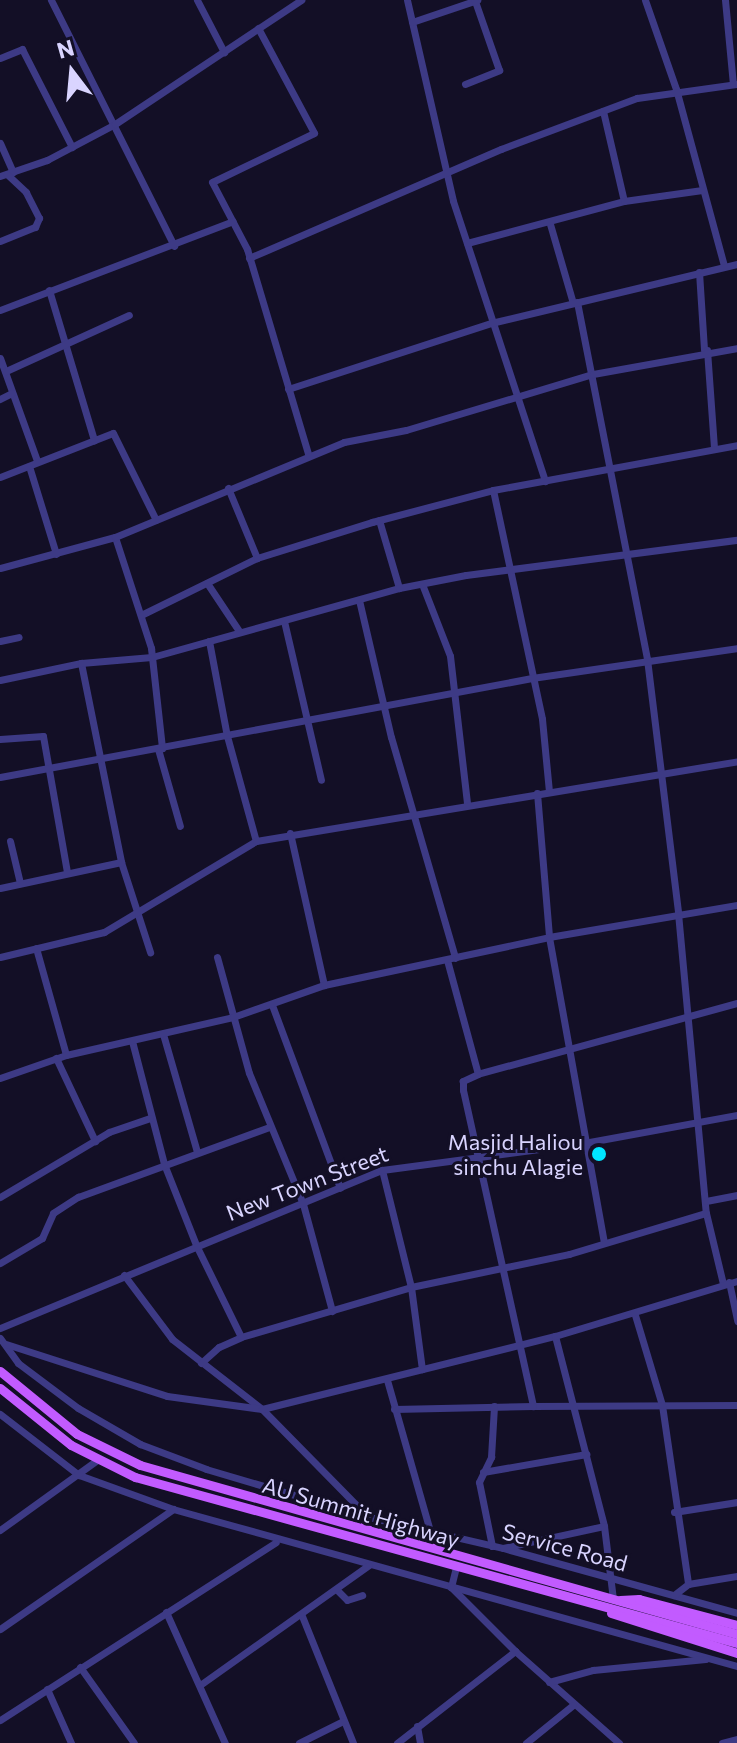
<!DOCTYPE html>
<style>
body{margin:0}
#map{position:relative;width:737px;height:1743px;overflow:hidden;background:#130f26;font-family:Commissioner,sans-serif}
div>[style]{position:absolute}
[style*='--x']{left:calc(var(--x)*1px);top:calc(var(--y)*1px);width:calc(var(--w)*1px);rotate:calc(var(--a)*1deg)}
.minor>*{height:7px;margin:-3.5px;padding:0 3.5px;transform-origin:3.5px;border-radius:3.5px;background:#3d3a85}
.major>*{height:9px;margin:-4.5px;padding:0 4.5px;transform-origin:4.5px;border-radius:4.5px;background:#c25bff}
.dots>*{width:22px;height:22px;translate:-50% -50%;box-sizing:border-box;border:4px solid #130f26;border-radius:50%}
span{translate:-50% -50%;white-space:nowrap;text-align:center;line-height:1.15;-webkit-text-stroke:6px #130f26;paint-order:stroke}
.poi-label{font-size:22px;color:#d9d4ff}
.right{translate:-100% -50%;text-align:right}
.street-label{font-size:22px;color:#d9d4ff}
.north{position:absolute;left:32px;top:32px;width:80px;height:80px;-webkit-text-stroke:6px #130f26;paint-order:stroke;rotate:344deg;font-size:22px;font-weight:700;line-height:32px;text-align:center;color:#d9d4ff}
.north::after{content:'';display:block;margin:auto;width:28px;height:36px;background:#d9d4ff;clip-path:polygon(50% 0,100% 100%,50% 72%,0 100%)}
</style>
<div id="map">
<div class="minor">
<div style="--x:51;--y:0;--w:275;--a:63.4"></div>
<div style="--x:197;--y:0;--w:59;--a:62.6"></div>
<div style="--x:407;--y:0;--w:206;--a:77.1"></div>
<div style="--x:453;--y:201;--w:295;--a:71.8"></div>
<div style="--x:645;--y:0;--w:94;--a:70.8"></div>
<div style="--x:676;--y:89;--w:183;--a:74.8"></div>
<div style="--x:725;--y:0;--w:84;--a:84.6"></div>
<div style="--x:412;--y:22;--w:69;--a:-18.7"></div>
<div style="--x:258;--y:28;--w:119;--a:61.9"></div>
<div style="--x:314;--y:133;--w:113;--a:154.3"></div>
<div style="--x:212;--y:182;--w:76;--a:62.4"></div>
<div style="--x:247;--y:249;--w:214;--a:73.4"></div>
<div style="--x:0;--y:58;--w:24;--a:-22"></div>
<div style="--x:22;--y:49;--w:110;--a:63"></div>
<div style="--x:465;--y:84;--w:37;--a:-22"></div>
<div style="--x:499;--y:70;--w:73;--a:-109.2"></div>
<div style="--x:603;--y:111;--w:92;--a:76.9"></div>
<div style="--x:0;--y:143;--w:32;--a:66"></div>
<div style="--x:0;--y:176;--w:50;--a:-18.8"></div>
<div style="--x:47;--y:160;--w:77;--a:-27.9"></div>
<div style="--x:115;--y:124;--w:224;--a:-33.7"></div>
<div style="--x:550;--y:224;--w:82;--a:73.8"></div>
<div style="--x:0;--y:241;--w:38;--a:-22"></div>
<div style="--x:35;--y:227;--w:10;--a:-66"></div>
<div style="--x:39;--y:218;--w:29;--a:-117"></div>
<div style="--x:26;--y:192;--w:26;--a:-137"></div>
<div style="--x:467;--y:243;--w:163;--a:-15"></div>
<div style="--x:624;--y:201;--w:79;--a:-8"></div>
<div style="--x:249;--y:258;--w:275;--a:-23.4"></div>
<div style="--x:501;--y:149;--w:145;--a:-20.6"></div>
<div style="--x:637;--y:98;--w:101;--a:-8"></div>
<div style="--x:699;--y:272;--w:78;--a:86.3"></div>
<div style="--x:49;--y:290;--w:157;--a:73.3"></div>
<div style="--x:577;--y:302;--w:364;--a:78.9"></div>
<div style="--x:647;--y:659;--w:256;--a:83"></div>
<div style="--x:678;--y:913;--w:301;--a:84.7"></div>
<div style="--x:706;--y:1213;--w:73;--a:76.5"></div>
<div style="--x:0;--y:310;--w:249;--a:-20.9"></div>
<div style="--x:707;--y:350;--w:98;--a:85.9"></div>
<div style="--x:0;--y:358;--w:109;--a:70.2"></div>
<div style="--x:6;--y:371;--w:135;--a:-24.5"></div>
<div style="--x:288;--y:389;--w:213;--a:-18"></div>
<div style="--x:491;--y:323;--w:253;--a:-13.5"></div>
<div style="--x:0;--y:399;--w:13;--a:-27"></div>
<div style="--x:29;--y:466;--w:92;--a:72.9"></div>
<div style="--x:0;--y:477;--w:121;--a:-21.3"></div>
<div style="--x:113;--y:433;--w:97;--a:63.7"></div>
<div style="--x:228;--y:488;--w:76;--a:67.5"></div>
<div style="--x:493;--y:490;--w:234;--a:77.9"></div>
<div style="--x:542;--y:719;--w:73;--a:84.5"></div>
<div style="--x:379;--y:520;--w:71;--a:73.6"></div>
<div style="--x:115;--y:537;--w:117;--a:72"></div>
<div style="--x:151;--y:648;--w:101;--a:83.7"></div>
<div style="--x:0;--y:568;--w:119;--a:-15.1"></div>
<div style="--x:115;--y:537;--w:248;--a:-22.5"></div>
<div style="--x:344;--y:442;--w:63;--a:-11"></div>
<div style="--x:406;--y:430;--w:195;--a:-16.7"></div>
<div style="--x:593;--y:374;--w:146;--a:-10.2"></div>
<div style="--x:207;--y:583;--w:58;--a:56.3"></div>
<div style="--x:422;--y:584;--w:77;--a:68.7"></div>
<div style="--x:450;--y:656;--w:148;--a:83.4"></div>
<div style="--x:359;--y:600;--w:141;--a:76.9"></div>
<div style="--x:391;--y:737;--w:230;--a:73.8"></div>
<div style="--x:141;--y:615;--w:129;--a:-26.2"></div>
<div style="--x:257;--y:558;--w:121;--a:-17.4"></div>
<div style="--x:372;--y:522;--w:125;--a:-14.8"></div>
<div style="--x:493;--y:490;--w:248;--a:-10.4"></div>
<div style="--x:284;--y:621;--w:163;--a:76.9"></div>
<div style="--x:0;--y:641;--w:19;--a:-12"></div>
<div style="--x:209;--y:641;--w:97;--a:79.3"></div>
<div style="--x:227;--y:736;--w:109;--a:74.6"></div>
<div style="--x:81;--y:663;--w:203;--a:78.6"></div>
<div style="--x:121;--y:862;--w:95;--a:72.1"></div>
<div style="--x:0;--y:680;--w:83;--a:-11.9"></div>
<div style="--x:81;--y:663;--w:71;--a:-4.8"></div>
<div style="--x:152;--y:657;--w:256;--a:-15.6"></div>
<div style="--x:399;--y:588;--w:68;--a:-11"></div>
<div style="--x:466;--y:575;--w:273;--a:-7.4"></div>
<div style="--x:0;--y:739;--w:43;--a:-4"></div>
<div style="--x:43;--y:736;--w:138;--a:80"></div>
<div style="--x:158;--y:749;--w:80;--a:74.1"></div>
<div style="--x:0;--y:777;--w:541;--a:-10.54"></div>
<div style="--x:532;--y:678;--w:207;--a:-8.3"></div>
<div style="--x:537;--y:793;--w:144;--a:85.2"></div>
<div style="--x:549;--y:937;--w:310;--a:79.8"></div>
<div style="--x:290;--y:833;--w:156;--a:77.4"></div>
<div style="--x:10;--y:841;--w:43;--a:76.6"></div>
<div style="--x:0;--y:888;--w:124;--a:-12.1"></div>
<div style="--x:36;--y:948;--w:111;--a:74.3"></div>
<div style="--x:0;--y:957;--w:107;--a:-13.5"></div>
<div style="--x:104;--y:932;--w:177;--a:-30.9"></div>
<div style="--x:256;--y:841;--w:488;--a:-9.4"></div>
<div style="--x:217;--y:957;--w:120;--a:74.6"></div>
<div style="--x:249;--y:1073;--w:142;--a:67.6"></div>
<div style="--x:303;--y:1204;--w:111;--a:74.8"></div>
<div style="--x:447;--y:960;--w:118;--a:74.8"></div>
<div style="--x:737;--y:1003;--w:269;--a:164.7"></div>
<div style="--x:478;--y:1074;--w:17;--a:155"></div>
<div style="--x:463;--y:1081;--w:9;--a:90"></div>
<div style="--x:463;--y:1090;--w:324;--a:77.5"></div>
<div style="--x:533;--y:1406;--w:204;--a:-0.3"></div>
<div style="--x:272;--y:1005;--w:195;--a:69.6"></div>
<div style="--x:163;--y:1034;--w:123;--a:73.9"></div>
<div style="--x:132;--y:1041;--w:127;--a:75.4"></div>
<div style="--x:164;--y:1164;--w:87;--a:68.4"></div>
<div style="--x:196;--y:1245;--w:102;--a:63.9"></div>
<div style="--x:56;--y:1058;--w:92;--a:64.8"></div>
<div style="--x:0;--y:1078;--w:70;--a:-19.2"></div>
<div style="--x:66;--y:1055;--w:171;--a:-12.8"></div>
<div style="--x:233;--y:1017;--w:96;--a:-19.4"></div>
<div style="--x:324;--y:985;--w:230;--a:-12"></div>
<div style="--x:549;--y:937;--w:191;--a:-9.7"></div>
<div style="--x:382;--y:1170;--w:121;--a:76.1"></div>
<div style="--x:411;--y:1287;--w:83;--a:82.4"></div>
<div style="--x:0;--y:1197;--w:127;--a:-30.8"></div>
<div style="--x:109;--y:1132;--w:43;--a:-18.9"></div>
<div style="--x:706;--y:1201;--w:32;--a:-11"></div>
<div style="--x:0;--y:1263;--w:49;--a:-30.8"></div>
<div style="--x:42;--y:1238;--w:27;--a:-66"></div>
<div style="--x:53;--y:1213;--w:30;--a:-33"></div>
<div style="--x:78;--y:1197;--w:203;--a:-20.1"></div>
<div style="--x:124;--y:1275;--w:80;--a:53.1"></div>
<div style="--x:172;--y:1339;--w:114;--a:37.9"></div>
<div style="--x:262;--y:1409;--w:151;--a:45.5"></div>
<div style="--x:729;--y:1282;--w:40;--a:78"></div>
<div style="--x:635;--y:1315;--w:94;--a:73.3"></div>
<div style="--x:662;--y:1405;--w:181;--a:81.7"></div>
<div style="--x:0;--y:1328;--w:413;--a:-22.5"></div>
<div style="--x:382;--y:1170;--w:204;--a:-7.6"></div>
<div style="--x:584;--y:1143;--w:156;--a:-10.4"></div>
<div style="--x:555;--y:1336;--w:196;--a:75.5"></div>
<div style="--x:604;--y:1526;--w:74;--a:83"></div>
<div style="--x:0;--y:1338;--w:31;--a:54"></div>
<div style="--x:18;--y:1363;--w:75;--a:36.9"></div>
<div style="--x:78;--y:1408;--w:72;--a:30.1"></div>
<div style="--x:140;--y:1444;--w:71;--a:20.7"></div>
<div style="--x:206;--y:1469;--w:170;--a:16.4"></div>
<div style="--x:369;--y:1517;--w:138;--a:13"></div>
<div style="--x:503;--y:1548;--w:243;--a:15.5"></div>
<div style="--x:6;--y:1344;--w:169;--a:17.9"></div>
<div style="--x:167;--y:1396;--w:96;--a:7.8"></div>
<div style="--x:262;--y:1409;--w:302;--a:-14"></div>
<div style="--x:555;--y:1336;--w:190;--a:-16.8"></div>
<div style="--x:201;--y:1363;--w:24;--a:-42"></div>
<div style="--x:219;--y:1347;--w:24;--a:-24"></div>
<div style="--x:241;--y:1337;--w:177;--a:-16.4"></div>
<div style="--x:411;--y:1287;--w:161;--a:-11.8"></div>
<div style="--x:569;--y:1254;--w:143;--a:-16.7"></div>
<div style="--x:387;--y:1380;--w:160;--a:74.1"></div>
<div style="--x:394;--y:1409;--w:139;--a:-1.2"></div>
<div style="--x:0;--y:1414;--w:100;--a:37.7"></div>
<div style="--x:79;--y:1475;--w:100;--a:19.9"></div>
<div style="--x:173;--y:1509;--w:585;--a:15.56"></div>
<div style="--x:483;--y:1472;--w:105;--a:-9.9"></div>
<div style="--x:674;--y:1512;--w:64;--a:-9"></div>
<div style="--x:0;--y:1530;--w:120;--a:-35.8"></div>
<div style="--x:492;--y:1546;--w:65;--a:-101.5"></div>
<div style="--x:479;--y:1482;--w:28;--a:-64"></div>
<div style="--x:491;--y:1457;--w:51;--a:-86.6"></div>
<div style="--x:503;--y:1548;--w:103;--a:-12.3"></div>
<div style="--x:456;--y:1567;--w:21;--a:104"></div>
<div style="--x:451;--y:1587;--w:91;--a:45"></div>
<div style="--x:515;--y:1651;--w:139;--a:41.5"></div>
<div style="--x:337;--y:1590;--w:14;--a:45"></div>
<div style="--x:347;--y:1600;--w:16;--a:-18"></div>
<div style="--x:674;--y:1595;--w:18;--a:-38"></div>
<div style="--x:688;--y:1584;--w:50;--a:-9.3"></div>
<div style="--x:166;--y:1612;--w:144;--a:65.8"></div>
<div style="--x:302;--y:1616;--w:137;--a:68.1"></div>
<div style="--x:0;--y:1629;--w:211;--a:-34.7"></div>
<div style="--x:80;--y:1667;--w:93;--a:54.6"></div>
<div style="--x:549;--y:1682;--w:46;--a:-15.3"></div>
<div style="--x:593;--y:1670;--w:113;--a:-5.6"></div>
<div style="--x:200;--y:1685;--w:207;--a:-35.4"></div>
<div style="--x:47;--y:1689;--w:59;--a:66"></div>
<div style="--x:0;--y:1720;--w:328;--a:-32.8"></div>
<div style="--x:417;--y:1726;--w:17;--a:80"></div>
<div style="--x:299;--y:1743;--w:49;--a:-26.6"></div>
<div style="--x:397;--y:1743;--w:150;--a:-37.9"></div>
<div style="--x:526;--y:1743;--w:60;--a:-39"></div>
<div style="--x:722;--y:1743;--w:16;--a:-15"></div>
</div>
<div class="major">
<div style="--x:0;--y:1371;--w:99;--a:39.3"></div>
<div style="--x:77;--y:1434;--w:70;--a:26.2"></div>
<div style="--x:140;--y:1465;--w:620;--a:15.81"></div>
<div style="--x:0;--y:1388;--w:91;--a:38.8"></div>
<div style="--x:71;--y:1445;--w:72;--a:26.6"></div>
<div style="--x:135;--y:1477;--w:624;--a:15.42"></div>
<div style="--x:620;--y:1600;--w:19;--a:-3"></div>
<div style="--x:639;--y:1599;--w:101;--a:14.9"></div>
<div style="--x:611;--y:1613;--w:132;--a:17.6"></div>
</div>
<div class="dots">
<div style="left:599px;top:1154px;background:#00e5ff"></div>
</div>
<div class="poi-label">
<span class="right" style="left:583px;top:1154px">Masjid Haliou<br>sinchu Alagie</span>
</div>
<div class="street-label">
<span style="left:307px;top:1183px;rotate:-21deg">New Town Street</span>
<span style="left:361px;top:1512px;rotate:16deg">AU Summit Highway</span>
<span style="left:565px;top:1547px;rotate:15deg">Service Road</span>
</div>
<div class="north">N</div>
</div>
